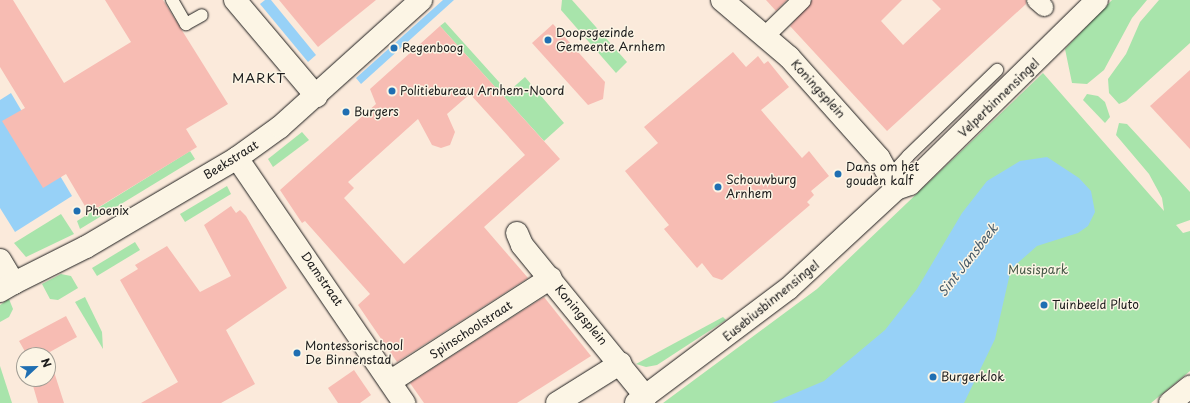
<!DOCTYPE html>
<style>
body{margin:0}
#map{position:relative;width:1190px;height:403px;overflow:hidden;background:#fbeadb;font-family:"Playpen Sans",sans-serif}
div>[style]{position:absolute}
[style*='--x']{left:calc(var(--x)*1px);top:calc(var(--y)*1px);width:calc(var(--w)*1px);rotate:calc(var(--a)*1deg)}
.green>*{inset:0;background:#a8e4ab}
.water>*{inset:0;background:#97d1f7}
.building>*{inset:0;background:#f7bcb3}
.roads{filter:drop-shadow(0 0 1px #1c1c1c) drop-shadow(0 0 1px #1c1c1c)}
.service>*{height:12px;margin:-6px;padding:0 6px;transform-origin:6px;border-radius:6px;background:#fcf5e5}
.pedestrian>*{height:18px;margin:-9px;padding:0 9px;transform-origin:9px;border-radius:9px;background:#fcf5e5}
.minor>*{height:22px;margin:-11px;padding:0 11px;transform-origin:11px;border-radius:11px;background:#fcf5e5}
.tertiary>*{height:22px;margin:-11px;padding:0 11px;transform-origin:11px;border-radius:11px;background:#fcf5e5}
.primary>*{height:22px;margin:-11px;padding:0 11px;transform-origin:11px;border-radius:11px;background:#fcf5e5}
.dots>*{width:11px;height:11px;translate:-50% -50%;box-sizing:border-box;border:2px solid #fcf5e5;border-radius:50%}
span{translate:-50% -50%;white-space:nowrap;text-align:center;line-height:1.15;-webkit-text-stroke:3px #fcf5e5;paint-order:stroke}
.poi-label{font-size:12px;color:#1c1c1c}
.left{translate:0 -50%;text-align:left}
.street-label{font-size:12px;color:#1c1c1c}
.park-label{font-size:12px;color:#465847}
.neighbourhood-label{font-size:13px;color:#1c1c1c;letter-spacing:1px}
.water-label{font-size:13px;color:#475b69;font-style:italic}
.north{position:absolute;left:16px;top:347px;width:40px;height:40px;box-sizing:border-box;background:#fcf5e5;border:1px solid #a29e95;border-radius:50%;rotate:68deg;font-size:11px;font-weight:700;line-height:16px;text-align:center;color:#1c1c1c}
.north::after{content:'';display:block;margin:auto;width:14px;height:18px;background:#1f6fb2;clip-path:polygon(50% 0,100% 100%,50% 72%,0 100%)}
</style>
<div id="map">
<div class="green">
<div style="clip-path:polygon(562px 0,572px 0,627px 62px,616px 73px,561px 10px)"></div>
<div style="clip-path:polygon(1112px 0,1147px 0,1132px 18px,1104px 70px,1087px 84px,1072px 83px,1065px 49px)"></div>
<div style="clip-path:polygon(1159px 0,1190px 0,1190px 43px,1126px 101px,1119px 104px,1109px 93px,1108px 79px,1126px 54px,1140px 22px)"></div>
<div style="clip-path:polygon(445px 22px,508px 92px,525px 77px,564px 123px,544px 141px,440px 26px)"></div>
<div style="clip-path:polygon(1043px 73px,1164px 211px,1162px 198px,1149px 174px,1116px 135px,1119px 123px,1127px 124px,1190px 192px,1190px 220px,1176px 225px,1183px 233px,1190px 231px,1190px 371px,1151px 403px,663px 403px,817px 289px)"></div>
<div style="clip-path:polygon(1087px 94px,1098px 96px,1105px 102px,1110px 117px,1105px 123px,1083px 100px)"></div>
<div style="clip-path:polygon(302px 132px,309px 140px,273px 167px,268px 159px)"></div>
<div style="clip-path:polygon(190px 151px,195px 159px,80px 229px,77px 221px)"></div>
<div style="clip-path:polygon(227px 186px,231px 194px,185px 222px,180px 214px)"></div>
<div style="clip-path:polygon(61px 214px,74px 234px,26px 257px,14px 243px)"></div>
<div style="clip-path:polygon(135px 242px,140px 250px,97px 276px,92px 268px)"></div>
<div style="clip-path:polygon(61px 274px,71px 276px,78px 288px,58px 300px,50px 299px,42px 284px)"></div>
<div style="clip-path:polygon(85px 297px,102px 332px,103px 349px,75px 302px)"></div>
<div style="clip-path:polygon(9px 299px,13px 309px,9px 317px,0 322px,0 305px)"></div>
<div style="clip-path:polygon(723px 317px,726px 320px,657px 365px,646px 367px,636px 364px)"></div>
<div style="clip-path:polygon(0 366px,12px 403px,0 403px)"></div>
</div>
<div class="water">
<div style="clip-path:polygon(265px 0,271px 0,316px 55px,308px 62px,260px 4px)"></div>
<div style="clip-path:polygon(443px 0,454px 0,361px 84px,356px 78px)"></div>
<div style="clip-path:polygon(11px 93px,72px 196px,15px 232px,0 208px,0 100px)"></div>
<div style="clip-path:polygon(1047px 157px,1079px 178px,1091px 191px,1095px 212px,1088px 226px,1078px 233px,1037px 246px,1011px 269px,995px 339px,964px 403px,772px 403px,824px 381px,885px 330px,917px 289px,962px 213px,987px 181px,1020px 161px)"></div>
</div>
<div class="building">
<div style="clip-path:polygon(0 0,13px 0,64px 83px,131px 42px,105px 0,163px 0,228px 104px,186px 129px,197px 147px,89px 213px,66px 174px,43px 188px,2px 121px,25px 108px,0 67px)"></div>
<div style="clip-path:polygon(279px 0,376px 0,318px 47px)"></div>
<div style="clip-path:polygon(766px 0,787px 0,776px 11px)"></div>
<div style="clip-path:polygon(812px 0,902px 0,881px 21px,903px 45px,941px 9px,932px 0,1026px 0,1026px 4px,887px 131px,790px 26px)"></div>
<div style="clip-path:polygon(553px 24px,605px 82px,603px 99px,588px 105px,532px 43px)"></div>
<div style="clip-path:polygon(evenodd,440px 26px,560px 159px,484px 227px,528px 278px,397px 362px,358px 305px,370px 294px,305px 221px,302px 223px,280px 190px,376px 104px,370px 89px,440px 26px,470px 94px,525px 155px,404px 264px,344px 198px,354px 188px,348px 182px,418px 119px,432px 145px,441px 148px,450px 145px,455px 132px,447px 114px,470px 94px)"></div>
<div style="clip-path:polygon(733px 52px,746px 67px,758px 56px,764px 64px,768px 61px,789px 87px,761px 110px,802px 158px,809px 151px,829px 176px,811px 191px,814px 195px,807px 202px,810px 205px,722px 280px,713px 277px,702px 263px,697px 268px,664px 229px,669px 225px,625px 171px,658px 143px,644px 127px)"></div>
<div style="clip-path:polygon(1190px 70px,1190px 149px,1150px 106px)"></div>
<div style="clip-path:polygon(231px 206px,236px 213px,240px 210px,246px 216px,287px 288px,226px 330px,255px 384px,221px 403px,141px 403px,178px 382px,120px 280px,138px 269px,135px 265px,167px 246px,200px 292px,231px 276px,204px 225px)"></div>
<div style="clip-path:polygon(544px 297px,591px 356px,517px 403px,424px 403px,410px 383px)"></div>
<div style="clip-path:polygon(66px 316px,77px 337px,48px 353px,64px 403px,38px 403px,31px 379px,48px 379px,48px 355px,27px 355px,19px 341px)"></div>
<div style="clip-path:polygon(354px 370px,371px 395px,360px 403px,338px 403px,328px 388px)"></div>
</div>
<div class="roads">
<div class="service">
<div style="--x:172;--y:0;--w:28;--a:60"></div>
<div style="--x:186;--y:24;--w:18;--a:-29"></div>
<div style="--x:897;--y:185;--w:17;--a:-90"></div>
<div style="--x:897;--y:168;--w:16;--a:-47"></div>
<div style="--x:908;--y:156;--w:124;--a:-44"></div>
</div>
<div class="pedestrian">
<div style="--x:1036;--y:0;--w:11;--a:41"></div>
<div style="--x:766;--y:35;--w:50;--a:-44.2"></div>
</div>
<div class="minor">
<div style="--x:235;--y:0;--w:126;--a:49.8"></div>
<div style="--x:722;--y:0;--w:88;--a:40.4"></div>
<div style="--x:789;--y:57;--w:135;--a:48.3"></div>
<div style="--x:879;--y:158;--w:35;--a:61"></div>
<div style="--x:237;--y:158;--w:297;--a:55.7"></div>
<div style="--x:517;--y:233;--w:13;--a:67"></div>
<div style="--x:522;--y:245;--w:196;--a:50.8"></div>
<div style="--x:0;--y:260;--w:27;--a:59"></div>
<div style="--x:14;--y:283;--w:80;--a:-26.6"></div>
<div style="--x:86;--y:247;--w:175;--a:-30.5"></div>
<div style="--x:237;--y:158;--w:53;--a:-35.8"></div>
<div style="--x:280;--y:127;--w:190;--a:-42"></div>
<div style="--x:391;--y:381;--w:190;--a:-32.8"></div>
<div style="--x:557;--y:403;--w:75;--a:-32"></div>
</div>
<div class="tertiary">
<div style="--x:0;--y:291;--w:16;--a:-30"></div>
<div style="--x:636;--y:403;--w:190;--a:-36.9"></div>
<div style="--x:788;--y:289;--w:147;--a:-42.8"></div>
<div style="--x:896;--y:189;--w:15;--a:-20"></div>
<div style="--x:910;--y:184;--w:262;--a:-44.5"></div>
</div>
<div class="primary">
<div style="--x:1170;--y:403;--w:26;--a:-39"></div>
</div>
</div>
<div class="dots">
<div style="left:548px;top:40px;background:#1f6fb2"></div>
<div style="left:394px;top:48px;background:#1f6fb2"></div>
<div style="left:392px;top:91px;background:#1f6fb2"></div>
<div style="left:346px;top:112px;background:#1f6fb2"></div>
<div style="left:838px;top:174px;background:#1f6fb2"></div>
<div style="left:718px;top:187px;background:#1f6fb2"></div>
<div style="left:77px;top:211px;background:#1f6fb2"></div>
<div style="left:1044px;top:305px;background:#1f6fb2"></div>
<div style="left:297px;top:353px;background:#1f6fb2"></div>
<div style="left:933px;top:377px;background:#1f6fb2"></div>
</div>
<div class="poi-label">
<span class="left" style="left:556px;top:40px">Doopsgezinde<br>Gemeente Arnhem</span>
<span class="left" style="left:402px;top:48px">Regenboog</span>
<span class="left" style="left:400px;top:91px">Politiebureau Arnhem-Noord</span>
<span class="left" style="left:354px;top:112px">Burgers</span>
<span class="left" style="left:846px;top:174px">Dans om het<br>gouden kalf</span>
<span class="left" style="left:726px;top:187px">Schouwburg<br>Arnhem</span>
<span class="left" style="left:85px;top:211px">Phoenix</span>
<span class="left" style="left:1052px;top:305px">Tuinbeeld Pluto</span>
<span class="left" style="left:305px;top:353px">Montessorischool<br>De Binnenstad</span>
<span class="left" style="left:941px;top:377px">Burgerklok</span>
</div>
<div class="street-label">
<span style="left:818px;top:89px;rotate:48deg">Koningsplein</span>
<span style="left:999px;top:98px;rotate:-44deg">Velperbinnensingel</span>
<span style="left:231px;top:160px;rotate:-32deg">Beekstraat</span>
<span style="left:322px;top:279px;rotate:55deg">Damstraat</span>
<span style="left:771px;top:301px;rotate:-39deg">Eusebiusbinnensingel</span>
<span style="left:581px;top:315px;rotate:50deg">Koningsplein</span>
<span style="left:471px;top:330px;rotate:-33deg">Spinschoolstraat</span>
</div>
<div class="park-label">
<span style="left:1038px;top:270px">Musispark</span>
</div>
<div class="neighbourhood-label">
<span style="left:259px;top:78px">MARKT</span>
</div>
<div class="water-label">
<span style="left:968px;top:260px;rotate:-52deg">Sint Jansbeek</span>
</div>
<div class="north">N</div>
</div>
